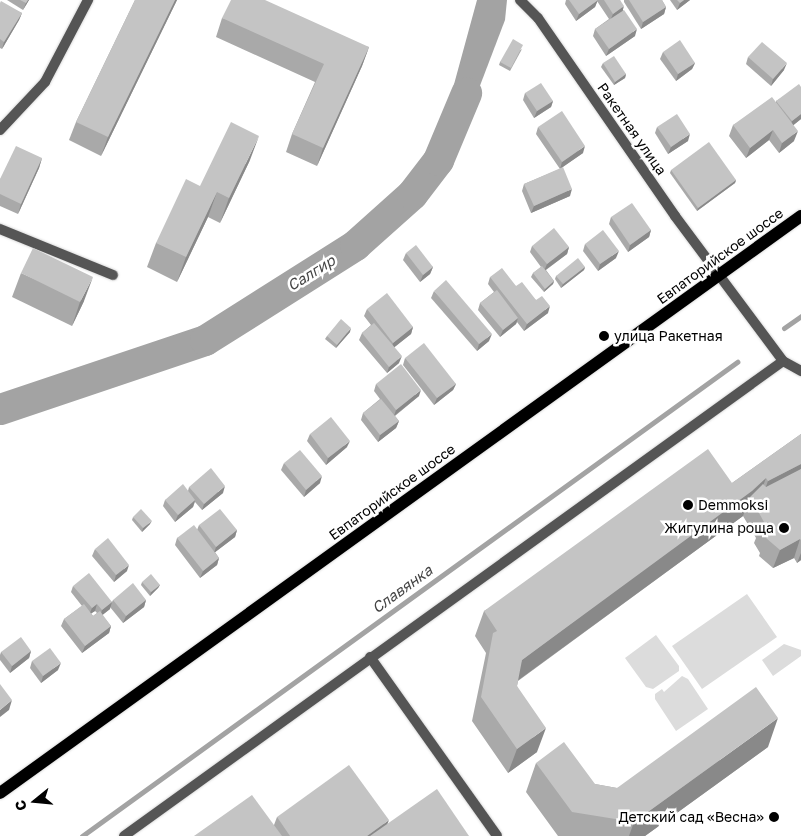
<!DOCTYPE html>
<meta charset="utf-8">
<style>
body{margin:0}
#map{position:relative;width:801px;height:836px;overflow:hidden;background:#fff;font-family:"Golos Text",sans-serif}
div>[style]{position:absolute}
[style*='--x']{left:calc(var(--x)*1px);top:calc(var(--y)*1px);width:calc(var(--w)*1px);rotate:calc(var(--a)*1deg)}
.green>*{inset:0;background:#dcdcdc}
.water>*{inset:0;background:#a3a3a3}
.stream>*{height:5px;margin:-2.5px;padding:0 2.5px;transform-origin:2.5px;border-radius:2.5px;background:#a3a3a3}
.river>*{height:31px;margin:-15.5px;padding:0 15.5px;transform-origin:15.5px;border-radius:15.5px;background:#a3a3a3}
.roads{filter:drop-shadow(0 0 1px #dbdbdb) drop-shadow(0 0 1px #dbdbdb)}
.street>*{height:10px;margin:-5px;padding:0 5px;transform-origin:5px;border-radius:5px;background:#555}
.primary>*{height:12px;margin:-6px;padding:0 6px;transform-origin:6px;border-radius:6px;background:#000}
.wall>*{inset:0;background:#a9a9a9}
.shaded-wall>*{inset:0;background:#898989}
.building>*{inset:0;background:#c4c4c4}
.dots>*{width:14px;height:14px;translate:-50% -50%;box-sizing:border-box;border:2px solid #fff;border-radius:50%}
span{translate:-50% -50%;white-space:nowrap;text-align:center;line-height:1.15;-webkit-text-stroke:5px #fff;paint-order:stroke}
.street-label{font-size:14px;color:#000}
.poi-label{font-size:14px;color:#000}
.left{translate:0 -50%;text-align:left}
.right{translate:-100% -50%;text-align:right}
.water-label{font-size:15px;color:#444;font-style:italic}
.north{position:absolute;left:10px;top:776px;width:50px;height:50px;-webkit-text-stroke:4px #fff;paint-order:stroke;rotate:253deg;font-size:14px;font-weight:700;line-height:20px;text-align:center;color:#000}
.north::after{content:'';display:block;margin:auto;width:18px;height:22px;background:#000;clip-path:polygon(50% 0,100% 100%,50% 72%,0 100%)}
</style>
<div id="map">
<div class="green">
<div style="clip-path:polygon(747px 594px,777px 637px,702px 689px,672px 646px)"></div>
<div style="clip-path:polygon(656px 635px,679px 666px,679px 671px,653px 689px,646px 687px,625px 658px)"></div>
<div style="clip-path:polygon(784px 644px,801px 650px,801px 656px,773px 676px,762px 660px)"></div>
<div style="clip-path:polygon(682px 676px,688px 679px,708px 709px,676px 731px,655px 699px,655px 694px,662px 689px,664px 692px)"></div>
</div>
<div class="water">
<div style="clip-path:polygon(477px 0,507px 0,505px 20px,457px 146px,444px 121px)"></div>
</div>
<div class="stream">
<div style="--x:784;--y:328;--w:21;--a:-35"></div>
<div style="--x:82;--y:836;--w:809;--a:-35.89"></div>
</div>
<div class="river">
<div style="--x:0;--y:409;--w:216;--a:-18.6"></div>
<div style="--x:205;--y:340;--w:178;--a:-32.3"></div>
<div style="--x:355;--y:245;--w:76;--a:-41.8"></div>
<div style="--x:412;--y:194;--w:43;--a:-52.6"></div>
<div style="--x:438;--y:160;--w:73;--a:-67.3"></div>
</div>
<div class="roads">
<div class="street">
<div style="--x:520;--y:0;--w:25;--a:45"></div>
<div style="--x:538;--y:18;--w:241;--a:55.3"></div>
<div style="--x:675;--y:216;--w:181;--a:53.3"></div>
<div style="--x:783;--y:361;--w:21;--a:29"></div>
<div style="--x:0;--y:130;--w:66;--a:-46.8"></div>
<div style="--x:45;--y:82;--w:93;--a:-62.3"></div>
<div style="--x:0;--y:229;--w:122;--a:22.2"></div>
<div style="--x:370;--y:657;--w:219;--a:54.6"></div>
<div style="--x:124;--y:836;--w:812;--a:-35.78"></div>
</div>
<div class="primary">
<div style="--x:0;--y:793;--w:987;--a:-35.77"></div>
</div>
</div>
<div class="wall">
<div style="clip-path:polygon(7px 0,29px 0,23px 10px)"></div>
<div style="clip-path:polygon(135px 0,177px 0,101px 156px,69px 140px,76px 122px)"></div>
<div style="clip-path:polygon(566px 0,620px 0,623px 10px,635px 36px,606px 56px,593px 36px,595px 29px,609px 19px,597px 1px,595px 7px,576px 21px,565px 4px)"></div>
<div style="clip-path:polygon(624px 0,662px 0,666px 7px,664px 14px,641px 29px,624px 2px)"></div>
<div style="clip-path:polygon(670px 0,690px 0,677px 10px)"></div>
<div style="clip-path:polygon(0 3px,22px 13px,19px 20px,2px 49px,0 48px)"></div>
<div style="clip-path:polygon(222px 18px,369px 47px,362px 66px,317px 166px,286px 152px,292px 134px,315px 82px,216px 37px)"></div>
<div style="clip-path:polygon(522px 49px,510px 71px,499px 65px,500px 62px)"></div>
<div style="clip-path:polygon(663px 52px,695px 63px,692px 69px,676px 81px,660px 59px)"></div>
<div style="clip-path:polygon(748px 57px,784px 70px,771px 86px,746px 64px)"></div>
<div style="clip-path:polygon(603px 63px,626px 74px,625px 78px,614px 85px,601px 67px)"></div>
<div style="clip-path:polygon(801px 87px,801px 119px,793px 125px,794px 141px,779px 153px,769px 140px,746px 158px,729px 136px,733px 125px,776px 102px,776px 101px)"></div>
<div style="clip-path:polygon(525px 93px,553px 101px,551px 107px,534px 118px,523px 100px)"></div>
<div style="clip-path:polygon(538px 127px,583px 153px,561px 168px,570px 196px,531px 213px,522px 191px,524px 184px,560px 169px,536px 134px)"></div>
<div style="clip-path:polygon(657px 127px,688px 141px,668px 154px,655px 133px)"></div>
<div style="clip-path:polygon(42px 158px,39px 168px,18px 214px,0 206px,0 179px)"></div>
<div style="clip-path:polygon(250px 160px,220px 223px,208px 217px,177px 282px,147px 267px,156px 243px)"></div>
<div style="clip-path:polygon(671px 170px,736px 180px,735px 183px,697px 211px,670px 173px)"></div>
<div style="clip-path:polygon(611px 217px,651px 230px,649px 237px,628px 252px,609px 224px)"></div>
<div style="clip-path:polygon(585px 244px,616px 258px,598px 271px,583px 251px)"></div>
<div style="clip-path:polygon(532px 246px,569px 247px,567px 254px,546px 270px,554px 281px,553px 284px,544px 292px,531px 277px,533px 273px,541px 267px,530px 252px)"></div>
<div style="clip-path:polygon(406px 253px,433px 267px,430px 274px,420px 282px,403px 260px)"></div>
<div style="clip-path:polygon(585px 267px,584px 270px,561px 288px,555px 279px,556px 276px)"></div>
<div style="clip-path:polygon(21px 273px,84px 301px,72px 326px,12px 297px)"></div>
<div style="clip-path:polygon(490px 277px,516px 286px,536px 300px,548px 313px,524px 331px,517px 322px,516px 324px,500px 337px,478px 310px,480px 303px,494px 292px,488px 284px)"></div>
<div style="clip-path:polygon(434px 291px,489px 341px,477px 351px,431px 298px)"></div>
<div style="clip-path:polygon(367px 309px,413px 327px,411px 334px,394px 347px,399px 363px,387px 373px,359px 340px,362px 333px,371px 325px,364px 316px)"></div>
<div style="clip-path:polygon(350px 332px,336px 348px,325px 339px,327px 336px)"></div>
<div style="clip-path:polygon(405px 358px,456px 384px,453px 390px,434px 405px,403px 365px)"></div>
<div style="clip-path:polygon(376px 384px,419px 396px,395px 416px,399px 421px,396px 428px,378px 442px,361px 420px,363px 413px,380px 399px,374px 391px)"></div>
<div style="clip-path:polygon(310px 434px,347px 447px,326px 465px,307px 441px)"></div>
<div style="clip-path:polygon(801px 434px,801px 560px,797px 563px,794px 558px,773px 568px,759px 556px,760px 553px,754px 543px,756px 538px,743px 516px,518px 681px,517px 686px,537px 752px,508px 773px,472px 721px,485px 658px,486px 653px,475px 636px,484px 611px,732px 483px)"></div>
<div style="clip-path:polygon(284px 463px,320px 483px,304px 497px,281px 470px)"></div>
<div style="clip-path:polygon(189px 487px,223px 493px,202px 510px,195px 502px,193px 507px,175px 522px,163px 506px,165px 500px,188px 491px)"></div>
<div style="clip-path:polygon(133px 517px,150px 524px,142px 532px,132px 520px)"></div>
<div style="clip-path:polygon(199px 525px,237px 530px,235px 537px,215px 552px,219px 558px,217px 565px,200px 578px,175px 545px,177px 538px,197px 530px)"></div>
<div style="clip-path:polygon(95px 549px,127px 571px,114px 582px,92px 556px)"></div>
<div style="clip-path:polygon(142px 582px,160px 585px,158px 588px,150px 596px,141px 585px)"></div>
<div style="clip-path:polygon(evenodd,73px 586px,112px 602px,113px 600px,146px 600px,144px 607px,123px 623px,110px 607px,110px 609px,102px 615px,111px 626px,109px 633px,82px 653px,61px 626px,64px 619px,82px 606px,71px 592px,73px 586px,95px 611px,97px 613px,93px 616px,91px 613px,95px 611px)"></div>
<div style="clip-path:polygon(31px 651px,29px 658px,10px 673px,0 660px,0 655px,1px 652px)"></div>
<div style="clip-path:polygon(32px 661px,58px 670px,41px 683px,30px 668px)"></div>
<div style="clip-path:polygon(768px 747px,645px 836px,558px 836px,526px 792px,536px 763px,595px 784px,617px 788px)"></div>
<div style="clip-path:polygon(277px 817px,388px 824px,469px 836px,194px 836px,274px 825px)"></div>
</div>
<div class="shaded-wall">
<div style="clip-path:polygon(28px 0,29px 0,23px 10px,26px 3px)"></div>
<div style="clip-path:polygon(175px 0,177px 0,101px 156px,108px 137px)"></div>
<div style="clip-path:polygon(598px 0,595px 7px,576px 21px,579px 14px)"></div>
<div style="clip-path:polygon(684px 0,690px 0,677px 10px,680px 3px)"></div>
<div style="clip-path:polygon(624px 6px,622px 13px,610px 21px,613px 14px)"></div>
<div style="clip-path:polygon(666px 7px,664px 14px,641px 29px,643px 22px)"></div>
<div style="clip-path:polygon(22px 13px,19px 20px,2px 49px,4px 42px)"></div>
<div style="clip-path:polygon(637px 29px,635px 36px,606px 56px,609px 49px)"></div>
<div style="clip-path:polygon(369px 47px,362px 66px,317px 166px,323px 148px)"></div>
<div style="clip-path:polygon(695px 63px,692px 69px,676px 81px,678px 74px)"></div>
<div style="clip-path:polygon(787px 63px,784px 70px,771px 86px,773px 79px)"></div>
<div style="clip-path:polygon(626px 74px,625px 78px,614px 85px,615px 82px)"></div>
<div style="clip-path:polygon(553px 101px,551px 107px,534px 118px,537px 111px)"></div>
<div style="clip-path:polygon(801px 114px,801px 119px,790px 128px,792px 121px)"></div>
<div style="clip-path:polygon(773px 130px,769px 140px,746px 158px,750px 148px)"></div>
<div style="clip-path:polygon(798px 131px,794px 141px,779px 153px,782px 143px)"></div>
<div style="clip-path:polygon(690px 134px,688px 141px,668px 154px,671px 147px)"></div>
<div style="clip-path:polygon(259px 136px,250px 160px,220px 223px,229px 198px)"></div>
<div style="clip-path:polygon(585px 146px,583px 153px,560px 169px,562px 162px)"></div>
<div style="clip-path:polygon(42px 158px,39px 168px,18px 214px,21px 204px)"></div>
<div style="clip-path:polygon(736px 180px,735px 183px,697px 211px,698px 208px)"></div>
<div style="clip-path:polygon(572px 189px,570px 196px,531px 213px,534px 206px)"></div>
<div style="clip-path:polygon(217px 192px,208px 217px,177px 282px,186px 257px)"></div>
<div style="clip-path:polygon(651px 230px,649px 237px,628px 252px,630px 245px)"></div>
<div style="clip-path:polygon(569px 247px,567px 254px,544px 271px,547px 264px)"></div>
<div style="clip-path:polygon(619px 251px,616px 258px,598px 271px,600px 264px)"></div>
<div style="clip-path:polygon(433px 267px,430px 274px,420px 282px,423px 275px)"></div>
<div style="clip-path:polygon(585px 267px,584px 270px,561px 288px,563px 284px)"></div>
<div style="clip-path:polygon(93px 277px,84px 301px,72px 326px,80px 302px)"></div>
<div style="clip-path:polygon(554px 281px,553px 284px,544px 292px,545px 289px)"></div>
<div style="clip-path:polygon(550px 306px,548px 313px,524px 331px,527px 324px)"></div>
<div style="clip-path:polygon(518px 318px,516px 324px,500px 337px,503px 330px)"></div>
<div style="clip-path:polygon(413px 327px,411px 334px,391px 350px,393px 343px)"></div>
<div style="clip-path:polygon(351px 328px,350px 332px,336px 348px,337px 345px)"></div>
<div style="clip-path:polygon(492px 334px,489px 341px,477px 351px,479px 344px)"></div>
<div style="clip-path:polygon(402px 356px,399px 363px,387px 373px,389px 367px)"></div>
<div style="clip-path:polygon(456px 384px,453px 390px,434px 405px,437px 398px)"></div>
<div style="clip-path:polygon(421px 390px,419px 396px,394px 416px,396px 410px)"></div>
<div style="clip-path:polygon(399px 421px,396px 428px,378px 442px,380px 435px)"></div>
<div style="clip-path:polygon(350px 441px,347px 447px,326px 465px,328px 458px)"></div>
<div style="clip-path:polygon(801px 464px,801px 469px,759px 506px,768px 481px)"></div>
<div style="clip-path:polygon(322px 476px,320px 483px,304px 497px,306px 490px)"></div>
<div style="clip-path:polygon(766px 478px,757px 502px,750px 497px,743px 516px,513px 684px,522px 660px)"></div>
<div style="clip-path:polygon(225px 486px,223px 493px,202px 510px,204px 504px)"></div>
<div style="clip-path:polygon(195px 500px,193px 507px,175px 522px,178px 515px)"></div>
<div style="clip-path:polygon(152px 521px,150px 524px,142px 532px,143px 528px)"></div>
<div style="clip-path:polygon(237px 530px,235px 537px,214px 553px,216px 547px)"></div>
<div style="clip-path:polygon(800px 539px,794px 558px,773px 568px,780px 550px)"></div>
<div style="clip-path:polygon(801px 553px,801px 560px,797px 563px)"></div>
<div style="clip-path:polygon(219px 558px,217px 565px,200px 578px,203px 571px)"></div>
<div style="clip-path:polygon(129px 565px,127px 571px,114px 582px,116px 575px)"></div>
<div style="clip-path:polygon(160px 585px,158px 588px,150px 596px,151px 592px)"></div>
<div style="clip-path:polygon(146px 600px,144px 607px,123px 623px,126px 616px)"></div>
<div style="clip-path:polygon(112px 602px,110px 609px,100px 617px,102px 610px)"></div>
<div style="clip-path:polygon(97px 604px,95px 611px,89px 615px,92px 608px)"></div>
<div style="clip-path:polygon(111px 626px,109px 633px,82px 653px,85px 646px)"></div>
<div style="clip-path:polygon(31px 651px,29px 658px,10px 673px,12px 666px)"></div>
<div style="clip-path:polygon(61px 663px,58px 670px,41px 683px,43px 676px)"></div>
<div style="clip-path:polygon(12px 700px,9px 710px,0 717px,0 710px)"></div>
<div style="clip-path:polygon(778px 718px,768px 747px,645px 836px,629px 836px,634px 822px)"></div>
<div style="clip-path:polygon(546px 728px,537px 752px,508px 773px,517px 749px)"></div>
<div style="clip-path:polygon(389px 820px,383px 836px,367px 836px)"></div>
</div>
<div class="building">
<div style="clip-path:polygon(20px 0,28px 0,26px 3px)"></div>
<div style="clip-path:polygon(135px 0,175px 0,108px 137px,76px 122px)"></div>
<div style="clip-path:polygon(231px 0,265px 0,369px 47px,323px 148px,292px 134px,324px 64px,222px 18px)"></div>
<div style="clip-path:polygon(569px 0,598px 0,579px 14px)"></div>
<div style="clip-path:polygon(604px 0,620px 0,624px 6px,613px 14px)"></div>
<div style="clip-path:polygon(629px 0,662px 0,666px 7px,643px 22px)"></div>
<div style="clip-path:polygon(677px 0,684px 0,680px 3px)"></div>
<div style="clip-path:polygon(1px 1px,22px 13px,4px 42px,0 39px,0 3px)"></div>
<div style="clip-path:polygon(624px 10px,637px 29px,609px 49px,595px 29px)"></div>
<div style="clip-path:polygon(513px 39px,523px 45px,511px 68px,500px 62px)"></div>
<div style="clip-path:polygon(680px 40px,695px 63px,678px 74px,663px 52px)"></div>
<div style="clip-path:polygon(762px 42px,787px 63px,773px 79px,748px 57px)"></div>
<div style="clip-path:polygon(614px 56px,626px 74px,615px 82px,603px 63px)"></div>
<div style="clip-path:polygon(541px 83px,553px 101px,537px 111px,525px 93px)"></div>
<div style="clip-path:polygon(799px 84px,801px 87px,801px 114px,792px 121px,776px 101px)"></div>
<div style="clip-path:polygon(772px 97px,798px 131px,782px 143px,773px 130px,750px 148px,733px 125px)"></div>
<div style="clip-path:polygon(562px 111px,585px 146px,562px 162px,538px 127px)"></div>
<div style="clip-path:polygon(677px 114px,690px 134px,671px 147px,657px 127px)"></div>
<div style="clip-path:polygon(231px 122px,259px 136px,229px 198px,217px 192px,186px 257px,156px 243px,186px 179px,200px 186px)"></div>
<div style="clip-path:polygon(709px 142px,736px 180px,698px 208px,671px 170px)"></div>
<div style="clip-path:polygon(16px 146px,42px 158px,21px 204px,0 194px,0 179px)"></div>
<div style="clip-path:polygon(563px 167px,572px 189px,534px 206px,524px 184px)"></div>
<div style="clip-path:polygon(632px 203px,651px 230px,630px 245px,611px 217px)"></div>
<div style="clip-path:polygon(554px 228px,569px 247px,547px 264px,532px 246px)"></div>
<div style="clip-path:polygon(603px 230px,619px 251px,600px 264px,585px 244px)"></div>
<div style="clip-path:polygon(416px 245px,433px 267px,423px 275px,406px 253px)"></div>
<div style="clip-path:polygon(33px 248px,93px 277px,80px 302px,21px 273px)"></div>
<div style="clip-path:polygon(578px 258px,585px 267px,563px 284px,556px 276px)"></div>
<div style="clip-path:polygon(542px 266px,554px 281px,545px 289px,533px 273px)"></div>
<div style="clip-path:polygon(502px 268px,516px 286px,522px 282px,536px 300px,542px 296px,550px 306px,527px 324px,490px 277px)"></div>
<div style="clip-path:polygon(446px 280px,492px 334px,479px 344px,434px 291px)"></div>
<div style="clip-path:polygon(497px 290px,518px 318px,503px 330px,480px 303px)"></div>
<div style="clip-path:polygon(387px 293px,413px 327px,393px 343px,367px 309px)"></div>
<div style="clip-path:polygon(341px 319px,351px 328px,337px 345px,327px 336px)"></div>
<div style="clip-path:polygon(374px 323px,402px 356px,389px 367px,362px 333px)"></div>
<div style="clip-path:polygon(424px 343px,456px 384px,437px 398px,405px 358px)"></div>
<div style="clip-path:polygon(401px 364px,421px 390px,396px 410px,376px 384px)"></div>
<div style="clip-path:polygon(381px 399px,399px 421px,380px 435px,363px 413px)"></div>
<div style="clip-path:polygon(331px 417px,350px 441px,328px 458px,310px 434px)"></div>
<div style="clip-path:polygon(801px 434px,801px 464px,768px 481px,766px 478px,752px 491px,522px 660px,517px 686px,546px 728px,517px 749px,481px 697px,493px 633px,497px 631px,484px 611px,708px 449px,732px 483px)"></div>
<div style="clip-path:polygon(300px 450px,322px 476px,306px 490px,284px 463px)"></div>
<div style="clip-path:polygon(211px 468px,225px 486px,204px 504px,189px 487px)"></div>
<div style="clip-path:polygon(801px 469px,801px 540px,800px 539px,780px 550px,766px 538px,768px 536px,760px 525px,764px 522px,750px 497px,763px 484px,766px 487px)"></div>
<div style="clip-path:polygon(183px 484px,195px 500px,178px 515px,165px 500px)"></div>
<div style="clip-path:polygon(141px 509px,152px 521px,143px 528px,133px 517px)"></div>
<div style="clip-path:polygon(220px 509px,237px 530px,216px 547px,199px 525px)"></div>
<div style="clip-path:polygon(194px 525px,219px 558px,203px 571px,177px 538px)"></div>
<div style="clip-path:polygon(108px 538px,129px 565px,116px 575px,95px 549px)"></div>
<div style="clip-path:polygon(89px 573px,112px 602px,102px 610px,97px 604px,92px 608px,73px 586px)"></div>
<div style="clip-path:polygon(151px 574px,160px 585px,151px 592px,142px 582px)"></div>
<div style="clip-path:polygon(133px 583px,146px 600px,126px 616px,113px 600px)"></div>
<div style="clip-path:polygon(84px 604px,93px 616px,100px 611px,111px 626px,85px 646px,64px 619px)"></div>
<div style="clip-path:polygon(21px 637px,31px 651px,12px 666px,1px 652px)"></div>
<div style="clip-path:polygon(50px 648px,61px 663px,43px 676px,32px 661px)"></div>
<div style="clip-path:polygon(0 684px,12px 700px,0 710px)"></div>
<div style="clip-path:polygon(756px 687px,778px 718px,634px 822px,572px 812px,536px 763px,564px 742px,595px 784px,617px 788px)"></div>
<div style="clip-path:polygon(349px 765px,389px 820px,367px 836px,290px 836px,277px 817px)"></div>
<div style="clip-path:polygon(437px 789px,469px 836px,370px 836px)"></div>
<div style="clip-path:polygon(252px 795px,282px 836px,194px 836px)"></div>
</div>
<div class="dots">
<div style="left:604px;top:336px;background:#000"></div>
<div style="left:688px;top:505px;background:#000"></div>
<div style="left:784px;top:528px;background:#000"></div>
<div style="left:774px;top:817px;background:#000"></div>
</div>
<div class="street-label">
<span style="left:632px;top:129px;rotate:55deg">Ракетная улица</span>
<span style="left:720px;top:256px;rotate:-36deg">Евпаторийское шоссе</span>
<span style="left:392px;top:492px;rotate:-36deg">Евпаторийское шоссе</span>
</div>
<div class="poi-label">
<span class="left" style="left:614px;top:336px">улица Ракетная</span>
<span class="left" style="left:698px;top:505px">Demmoksi</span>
<span class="right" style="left:774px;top:528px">Жигулина роща</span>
<span class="right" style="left:764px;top:817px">Детский сад «Весна»</span>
</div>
<div class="water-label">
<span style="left:311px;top:273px;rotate:-32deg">Салгир</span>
<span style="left:402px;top:589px;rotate:-36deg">Славянка</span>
</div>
<div class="north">С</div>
</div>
